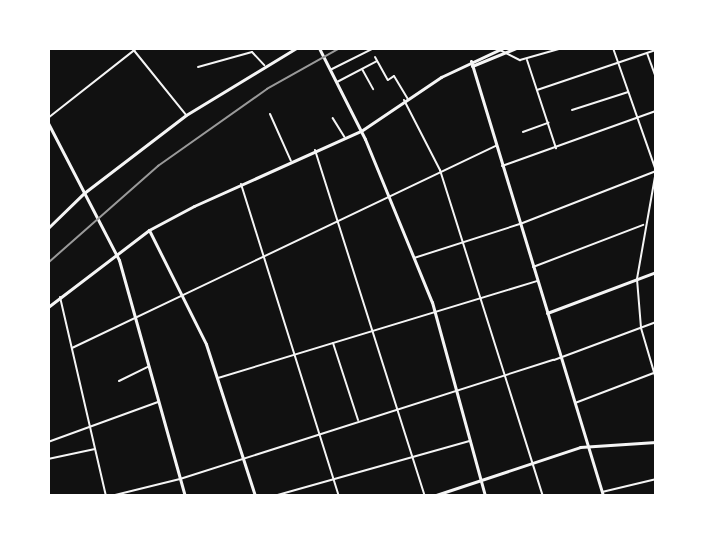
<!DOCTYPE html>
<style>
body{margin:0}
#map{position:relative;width:704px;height:544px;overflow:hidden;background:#111;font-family:Raleway,sans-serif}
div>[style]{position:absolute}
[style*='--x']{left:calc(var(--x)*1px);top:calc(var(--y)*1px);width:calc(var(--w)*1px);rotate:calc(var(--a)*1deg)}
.pedestrian>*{height:1.5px;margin:-0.75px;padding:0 0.75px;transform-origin:0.75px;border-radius:0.75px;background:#f5f5f5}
.minor>*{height:2px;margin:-1px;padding:0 1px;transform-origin:1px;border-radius:1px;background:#f5f5f5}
.tertiary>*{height:3px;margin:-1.5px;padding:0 1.5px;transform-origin:1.5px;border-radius:1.5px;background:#f5f5f5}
.secondary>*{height:3px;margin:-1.5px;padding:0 1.5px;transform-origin:1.5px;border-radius:1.5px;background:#f5f5f5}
.tram>*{height:1.5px;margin:-0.75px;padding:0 0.75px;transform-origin:0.75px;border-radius:0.75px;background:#9a9a9a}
span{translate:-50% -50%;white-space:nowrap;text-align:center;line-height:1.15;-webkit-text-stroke:4.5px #fff;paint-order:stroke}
.frame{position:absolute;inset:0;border:50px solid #fff;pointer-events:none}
</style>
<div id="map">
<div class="pedestrian">
<div style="--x:333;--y:118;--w:22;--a:58"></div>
<div style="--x:523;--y:132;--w:27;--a:-20"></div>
</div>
<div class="minor">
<div style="--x:132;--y:48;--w:86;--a:51.1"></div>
<div style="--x:496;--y:48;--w:27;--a:27"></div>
<div style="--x:520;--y:60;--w:44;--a:-15.9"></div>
<div style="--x:613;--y:48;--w:130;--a:70.7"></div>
<div style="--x:647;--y:53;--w:27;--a:70"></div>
<div style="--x:375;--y:57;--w:26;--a:61"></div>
<div style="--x:388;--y:80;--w:7;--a:-34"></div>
<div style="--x:394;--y:76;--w:26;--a:59"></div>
<div style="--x:527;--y:60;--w:93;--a:71.8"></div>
<div style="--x:198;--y:67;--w:56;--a:-15.5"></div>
<div style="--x:252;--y:52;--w:18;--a:47"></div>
<div style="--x:362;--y:69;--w:23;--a:61"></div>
<div style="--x:330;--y:70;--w:49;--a:-26.6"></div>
<div style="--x:337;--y:82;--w:45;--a:-27.7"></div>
<div style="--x:537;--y:90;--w:126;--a:-18.6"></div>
<div style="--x:404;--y:100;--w:79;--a:62.8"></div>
<div style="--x:440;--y:170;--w:342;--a:72.5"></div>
<div style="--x:572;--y:110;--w:59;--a:-17.8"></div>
<div style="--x:270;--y:114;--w:51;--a:65.9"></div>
<div style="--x:48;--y:118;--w:113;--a:-38.2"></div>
<div style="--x:315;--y:150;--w:363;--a:72.4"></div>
<div style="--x:502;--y:166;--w:164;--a:-19.7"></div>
<div style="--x:656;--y:171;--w:110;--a:100"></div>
<div style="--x:637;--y:279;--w:49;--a:85.3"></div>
<div style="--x:641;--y:328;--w:53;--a:73.6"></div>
<div style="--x:241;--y:184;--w:327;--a:72.6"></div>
<div style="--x:414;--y:258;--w:111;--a:-17.8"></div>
<div style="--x:520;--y:224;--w:146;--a:-21.3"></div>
<div style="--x:533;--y:267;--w:118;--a:-20.9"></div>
<div style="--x:60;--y:297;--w:204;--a:77"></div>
<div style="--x:333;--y:343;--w:81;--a:72"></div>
<div style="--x:72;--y:348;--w:470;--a:-25.5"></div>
<div style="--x:218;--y:378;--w:334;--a:-16.9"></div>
<div style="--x:119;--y:381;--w:32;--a:-26"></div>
<div style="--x:575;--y:403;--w:87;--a:-20.9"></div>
<div style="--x:48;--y:442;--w:117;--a:-20"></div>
<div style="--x:48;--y:459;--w:48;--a:-12"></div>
<div style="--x:602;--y:492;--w:56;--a:-13.5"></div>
<div style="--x:111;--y:496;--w:71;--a:-13.8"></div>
<div style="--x:180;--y:479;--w:392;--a:-17.7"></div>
<div style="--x:554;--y:360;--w:109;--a:-20.4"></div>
<div style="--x:274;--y:496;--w:204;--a:-15.7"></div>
</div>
<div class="tertiary">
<div style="--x:319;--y:48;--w:102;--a:63.2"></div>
<div style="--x:365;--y:139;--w:176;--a:67.7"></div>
<div style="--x:432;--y:302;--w:201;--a:74.7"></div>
<div style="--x:471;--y:61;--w:455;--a:73.1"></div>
<div style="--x:48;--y:123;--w:154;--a:62.6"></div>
<div style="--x:119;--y:260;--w:245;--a:74.4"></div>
<div style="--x:149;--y:230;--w:127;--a:63.4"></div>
<div style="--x:206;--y:344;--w:160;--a:72.1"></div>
<div style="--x:547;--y:313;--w:116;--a:-20.6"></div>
<div style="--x:433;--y:496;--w:155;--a:-18.4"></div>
<div style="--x:580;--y:447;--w:76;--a:-3.8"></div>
</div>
<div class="secondary">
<div style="--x:472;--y:66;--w:48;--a:-22.2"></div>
<div style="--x:48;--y:228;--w:50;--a:-44.2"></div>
<div style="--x:84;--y:193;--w:128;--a:-37.4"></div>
<div style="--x:186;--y:115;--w:129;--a:-31.3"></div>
<div style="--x:48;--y:307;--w:127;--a:-37.3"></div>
<div style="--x:149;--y:230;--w:51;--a:-28.1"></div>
<div style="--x:194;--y:206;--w:183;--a:-24.2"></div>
<div style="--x:361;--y:131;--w:97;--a:-34"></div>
<div style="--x:441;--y:77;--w:68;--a:-25.1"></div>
</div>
<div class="tram">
<div style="--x:48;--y:263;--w:147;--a:-41.4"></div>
<div style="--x:158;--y:166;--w:133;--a:-35.2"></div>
<div style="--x:267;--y:89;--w:84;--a:-29.3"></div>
</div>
<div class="frame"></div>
</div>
